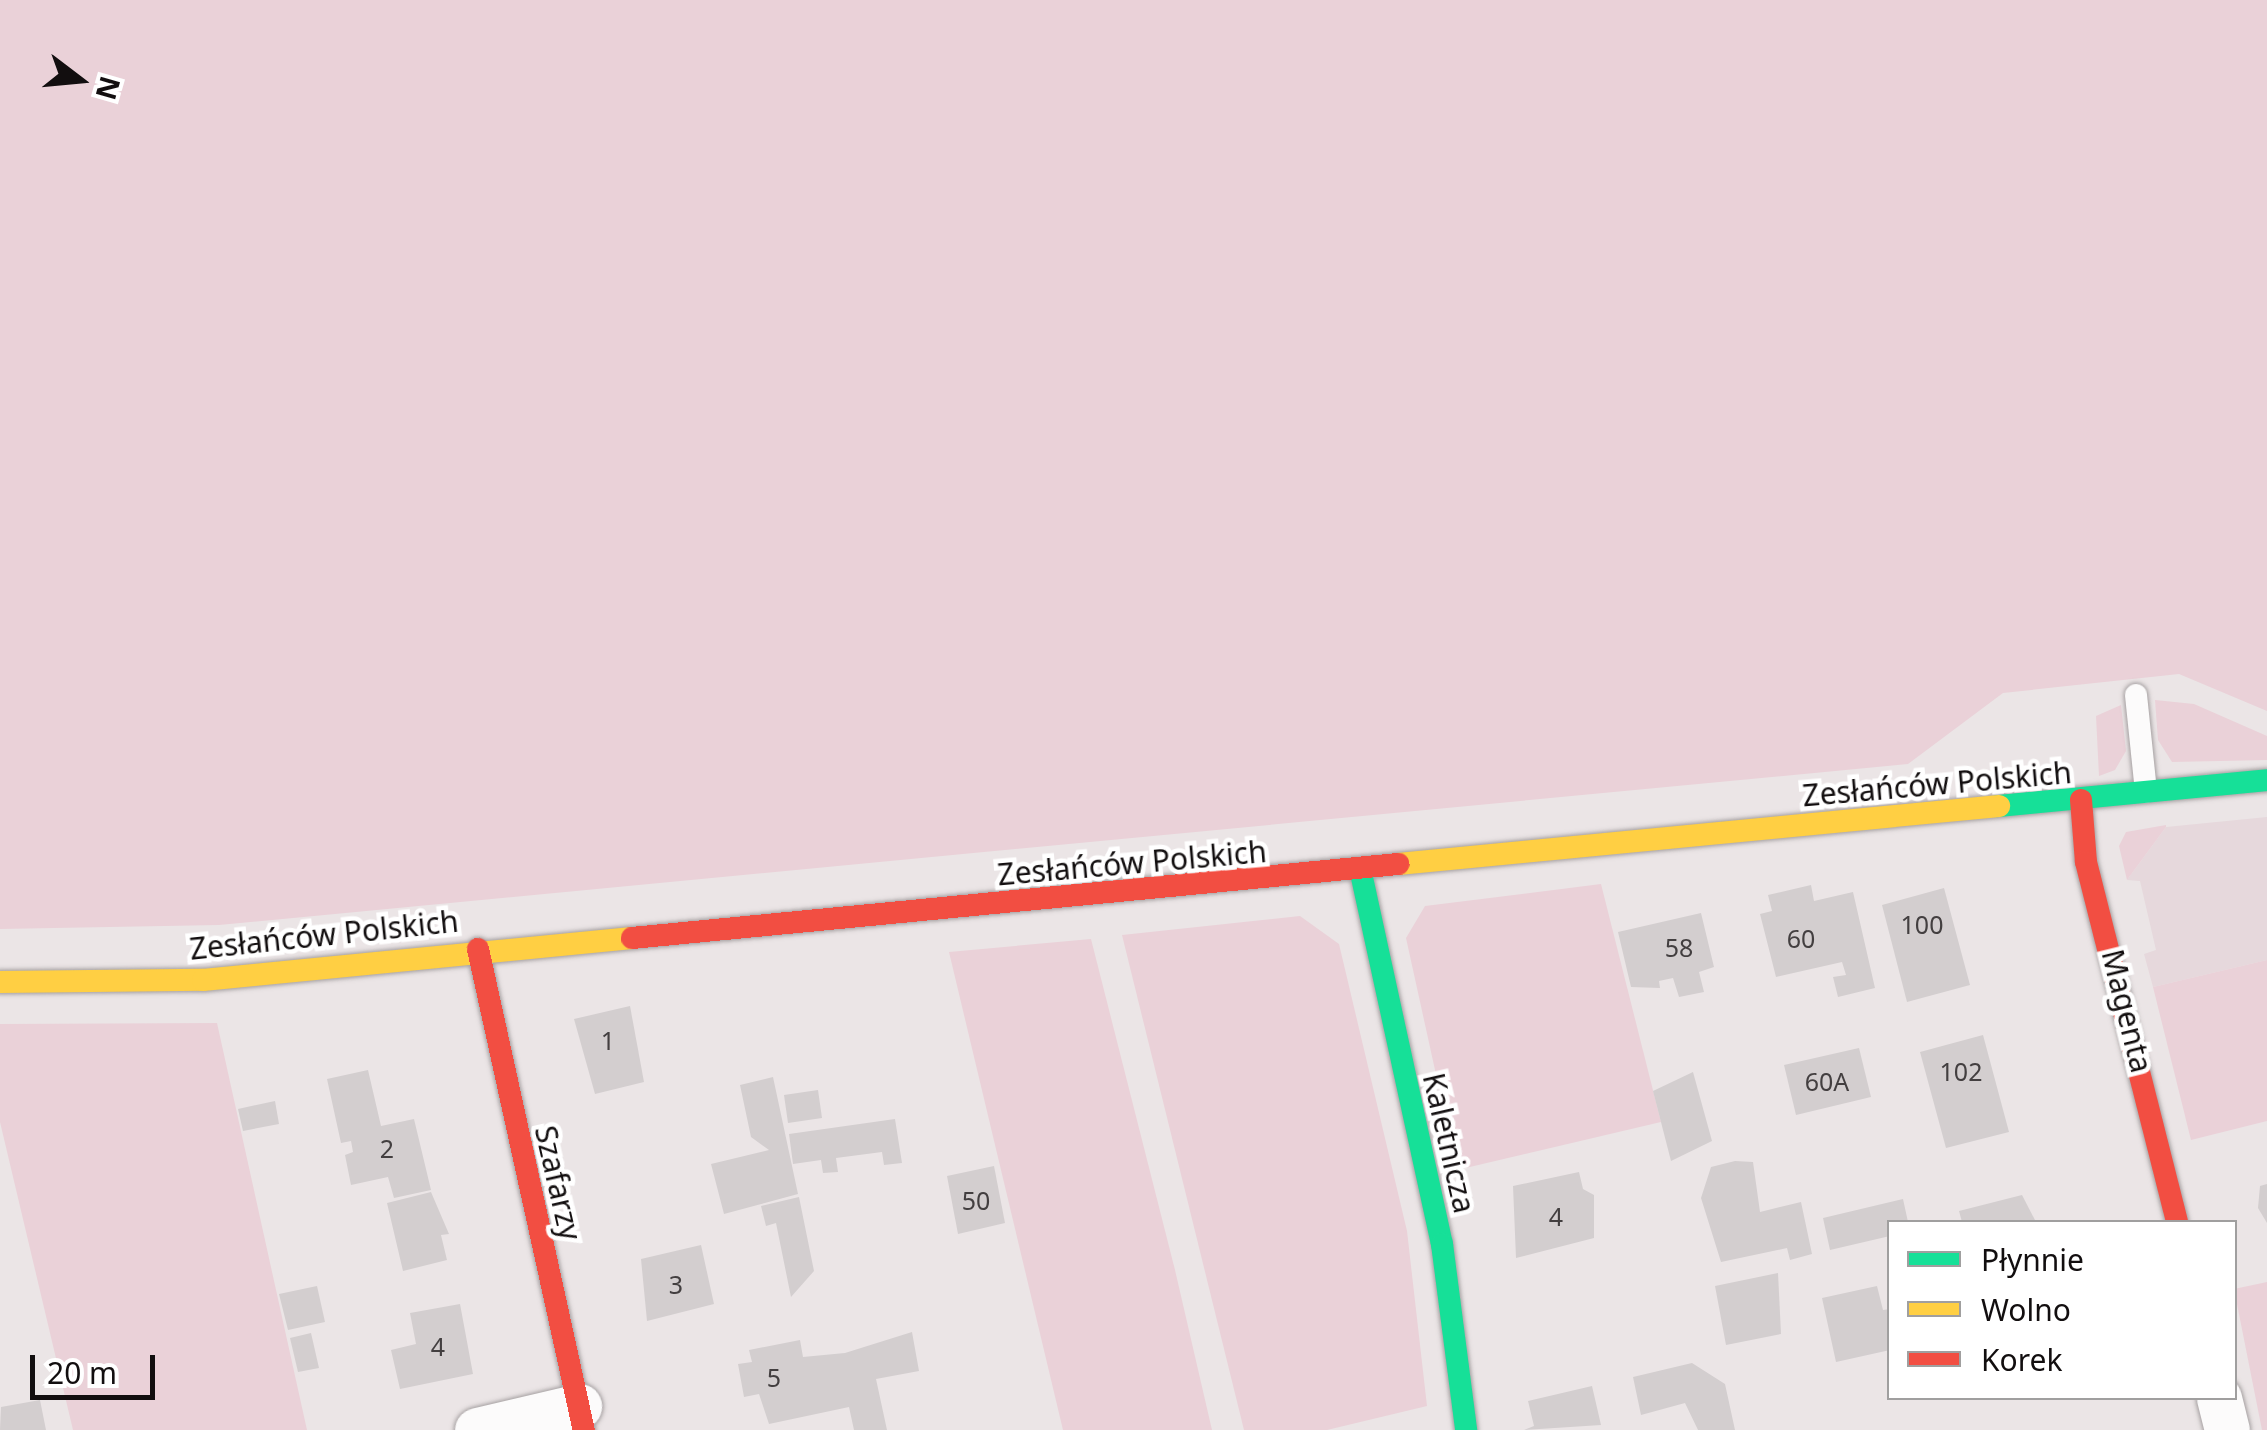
<!DOCTYPE html>
<meta charset="utf-8">
<style>
body{margin:0}
#map{position:relative;width:2267px;height:1430px;overflow:hidden;background:#ebe5e6;font-family:"Noto Sans",sans-serif}
div>[style]{position:absolute}
[style*='--x']{left:calc(var(--x)*1px);top:calc(var(--y)*1px);width:calc(var(--w)*1px);rotate:calc(var(--a)*1deg)}
.built>*{inset:0;background:#e6d8dc}
.green>*{inset:0;background:#ead1d8}
.building>*{inset:0;background:#d3cecf}
.roads{filter:drop-shadow(0 0 2px #a6a1a2) drop-shadow(0 0 2px #a6a1a2)}
.lane>*{height:22px;margin:-11px;padding:0 11px;transform-origin:11px;border-radius:11px;background:#fcfbfb}
.street>*{height:45px;margin:-22.5px;padding:0 22.5px;transform-origin:22.5px;border-radius:22.5px;background:#fcfbfb}
.fast>*{height:22px;margin:-11px;padding:0 11px;transform-origin:11px;border-radius:11px;background:#16e098}
.slow>*{height:22px;margin:-11px;padding:0 11px;transform-origin:11px;border-radius:11px;background:#ffcf43}
.jam>*{height:22px;margin:-11px;padding:0 11px;transform-origin:11px;border-radius:11px;background:#f24e42}
span{translate:-50% -50%;white-space:nowrap;text-align:center;line-height:1.15;-webkit-text-stroke:9px #fff;paint-order:stroke}
.number-label{font-size:25px;color:#433f40}
.number-label span{-webkit-text-stroke-width:0}
.street-label{font-size:30px;color:#120e0f}
.legend{position:absolute;left:1887px;top:1220px;width:350px;height:180px;box-sizing:border-box;background:#fff;border:2px solid #a09f9f;margin:0;padding:12px 18px;list-style:none;font-size:30px;color:#120e0f}
.legend li{display:flex;align-items:center;gap:20px;height:50px}
.legend b{width:50px;border:2px solid #a09f9f}
.north{position:absolute;left:30px;top:30px;width:100px;height:100px;-webkit-text-stroke:8px #fff;paint-order:stroke;rotate:106deg;font-size:28px;font-weight:700;line-height:40px;text-align:center;color:#120e0f}
.north::after{content:'';display:block;margin:auto;width:35px;height:45px;background:#120e0f;clip-path:polygon(50% 0,100% 100%,50% 72%,0 100%)}
.scale{position:absolute;left:30px;top:1355px;width:125px;height:45px;box-sizing:border-box;border:5px solid #120e0f;border-top:0;padding-left:12px;font-size:30px;line-height:35px;white-space:nowrap;color:#120e0f;-webkit-text-stroke:8px #fff;paint-order:stroke}
</style>
<div id="map">
<div class="built">
<div style="clip-path:polygon(2267px 817px,2267px 960px,2153px 987px,2144px 954px,2156px 950px,2140px 881px,2127px 880px,2166px 827px)"></div>
</div>
<div class="green">
<div style="clip-path:polygon(0 0,2267px 0,2267px 711px,2179px 674px,2003px 693px,1908px 764px,219px 925px,0 929px)"></div>
<div style="clip-path:polygon(2155px 700px,2194px 704px,2267px 736px,2267px 760px,2172px 762px,2158px 740px)"></div>
<div style="clip-path:polygon(2121px 705px,2126px 751px,2115px 770px,2099px 776px,2096px 716px)"></div>
<div style="clip-path:polygon(2166px 825px,2166px 827px,2127px 880px,2119px 846px,2126px 832px)"></div>
<div style="clip-path:polygon(1601px 884px,1661px 1122px,1457px 1170px,1406px 938px,1425px 906px)"></div>
<div style="clip-path:polygon(1300px 916px,1339px 944px,1407px 1231px,1427px 1406px,1327px 1430px,1244px 1430px,1122px 935px)"></div>
<div style="clip-path:polygon(1091px 939px,1175px 1270px,1212px 1430px,1063px 1430px,949px 952px)"></div>
<div style="clip-path:polygon(2267px 960px,2267px 1121px,2191px 1140px,2153px 987px)"></div>
<div style="clip-path:polygon(217px 1023px,307px 1430px,73px 1430px,0 1122px,0 1024px)"></div>
<div style="clip-path:polygon(2267px 1282px,2267px 1430px,2262px 1430px,2234px 1289px)"></div>
</div>
<div class="building">
<div style="clip-path:polygon(1811px 885px,1814px 901px,1853px 892px,1875px 988px,1838px 997px,1833px 977px,1846px 975px,1842px 962px,1776px 977px,1760px 914px,1772px 911px,1768px 895px)"></div>
<div style="clip-path:polygon(1944px 888px,1970px 985px,1907px 1002px,1882px 905px)"></div>
<div style="clip-path:polygon(1701px 913px,1714px 967px,1699px 972px,1704px 992px,1679px 997px,1673px 978px,1659px 981px,1660px 988px,1631px 987px,1618px 932px)"></div>
<div style="clip-path:polygon(630px 1006px,644px 1082px,595px 1094px,574px 1019px)"></div>
<div style="clip-path:polygon(1983px 1035px,2009px 1132px,1946px 1148px,1920px 1052px)"></div>
<div style="clip-path:polygon(1859px 1048px,1871px 1097px,1796px 1115px,1784px 1065px)"></div>
<div style="clip-path:polygon(368px 1070px,381px 1126px,414px 1119px,431px 1190px,394px 1198px,388px 1177px,351px 1185px,345px 1155px,353px 1152px,351px 1141px,341px 1143px,327px 1079px)"></div>
<div style="clip-path:polygon(1693px 1072px,1712px 1141px,1671px 1161px,1653px 1091px)"></div>
<div style="clip-path:polygon(773px 1077px,798px 1194px,724px 1214px,711px 1164px,769px 1150px,751px 1137px,740px 1085px)"></div>
<div style="clip-path:polygon(818px 1090px,822px 1118px,788px 1123px,784px 1095px)"></div>
<div style="clip-path:polygon(275px 1101px,279px 1124px,243px 1131px,238px 1109px)"></div>
<div style="clip-path:polygon(895px 1119px,902px 1163px,884px 1165px,882px 1152px,836px 1158px,838px 1172px,823px 1173px,821px 1160px,793px 1164px,789px 1134px)"></div>
<div style="clip-path:polygon(1735px 1161px,1753px 1162px,1760px 1212px,1801px 1202px,1812px 1254px,1790px 1260px,1787px 1248px,1721px 1262px,1701px 1198px,1711px 1167px)"></div>
<div style="clip-path:polygon(994px 1166px,1005px 1223px,958px 1234px,947px 1176px)"></div>
<div style="clip-path:polygon(1579px 1172px,1583px 1189px,1594px 1195px,1594px 1238px,1516px 1258px,1513px 1186px)"></div>
<div style="clip-path:polygon(2267px 1184px,2267px 1223px,2258px 1208px,2260px 1186px)"></div>
<div style="clip-path:polygon(431px 1192px,449px 1234px,441px 1235px,447px 1260px,403px 1271px,387px 1203px)"></div>
<div style="clip-path:polygon(2022px 1195px,2036px 1222px,1962px 1222px,1959px 1211px)"></div>
<div style="clip-path:polygon(799px 1197px,814px 1271px,791px 1297px,776px 1223px,766px 1226px,761px 1206px)"></div>
<div style="clip-path:polygon(1903px 1199px,1908px 1222px,1890px 1222px,1890px 1236px,1830px 1250px,1823px 1218px)"></div>
<div style="clip-path:polygon(701px 1245px,714px 1304px,647px 1321px,641px 1259px)"></div>
<div style="clip-path:polygon(1778px 1273px,1781px 1334px,1726px 1345px,1715px 1286px)"></div>
<div style="clip-path:polygon(317px 1286px,325px 1322px,288px 1330px,279px 1294px)"></div>
<div style="clip-path:polygon(1877px 1286px,1883px 1310px,1890px 1309px,1890px 1350px,1836px 1362px,1822px 1298px)"></div>
<div style="clip-path:polygon(460px 1304px,473px 1374px,400px 1389px,391px 1350px,416px 1344px,410px 1313px)"></div>
<div style="clip-path:polygon(912px 1332px,919px 1371px,876px 1379px,887px 1430px,854px 1430px,849px 1407px,769px 1424px,759px 1394px,744px 1397px,738px 1364px,752px 1362px,749px 1350px,800px 1340px,803px 1357px,845px 1353px)"></div>
<div style="clip-path:polygon(311px 1333px,319px 1368px,298px 1372px,290px 1338px)"></div>
<div style="clip-path:polygon(1692px 1363px,1725px 1384px,1735px 1430px,1698px 1430px,1685px 1403px,1641px 1415px,1633px 1377px)"></div>
<div style="clip-path:polygon(1592px 1386px,1601px 1425px,1524px 1430px,1534px 1426px,1528px 1401px)"></div>
<div style="clip-path:polygon(40px 1400px,46px 1430px,0 1430px,1px 1407px)"></div>
</div>
<div class="roads">
<div class="lane">
<div style="--x:2136;--y:695;--w:97;--a:84.1"></div>
</div>
<div class="street">
<div style="--x:2219;--y:1398;--w:33;--a:76"></div>
<div style="--x:477;--y:1430;--w:105;--a:-13.2"></div>
</div>
<div class="fast">
<div style="--x:1999;--y:806;--w:269;--a:-5.5"></div>
<div style="--x:1361;--y:873;--w:380;--a:77.7"></div>
<div style="--x:1442;--y:1244;--w:188;--a:82.6"></div>
</div>
<div class="slow">
<div style="--x:1398;--y:864;--w:604;--a:-5.51"></div>
<div style="--x:0;--y:982;--w:203;--a:-0.6"></div>
<div style="--x:203;--y:980;--w:431;--a:-5.6"></div>
</div>
<div class="jam">
<div style="--x:2081;--y:800;--w:62;--a:85.4"></div>
<div style="--x:2086;--y:862;--w:371;--a:75.8"></div>
<div style="--x:632;--y:938;--w:770;--a:-5.52"></div>
<div style="--x:478;--y:949;--w:493;--a:77.6"></div>
</div>
</div>
<div class="number-label">
<span style="left:1922px;top:924px">100</span>
<span style="left:1801px;top:938px">60</span>
<span style="left:1679px;top:947px">58</span>
<span style="left:608px;top:1040px">1</span>
<span style="left:1961px;top:1071px">102</span>
<span style="left:1827px;top:1081px">60A</span>
<span style="left:387px;top:1148px">2</span>
<span style="left:976px;top:1200px">50</span>
<span style="left:1556px;top:1216px">4</span>
<span style="left:676px;top:1284px">3</span>
<span style="left:438px;top:1346px">4</span>
<span style="left:774px;top:1377px">5</span>
</div>
<div class="street-label">
<span style="left:1937px;top:784px;rotate:-5deg">Zesłańców Polskich</span>
<span style="left:1132px;top:863px;rotate:-5deg">Zesłańców Polskich</span>
<span style="left:324px;top:935px;rotate:-6deg">Zesłańców Polskich</span>
<span style="left:2127px;top:1011px;rotate:76deg">Magenta</span>
<span style="left:1449px;top:1143px;rotate:77deg">Kaletnicza</span>
<span style="left:558px;top:1183px;rotate:77deg">Szafarzy</span>
</div>
<ul class="legend">
<li><b style="height:12px;background:#16e098"></b>Płynnie</li>
<li><b style="height:12px;background:#ffcf43"></b>Wolno</li>
<li><b style="height:12px;background:#f24e42"></b>Korek</li>
</ul>
<div class="north">N</div>
<div class="scale">20 m</div>
</div>
